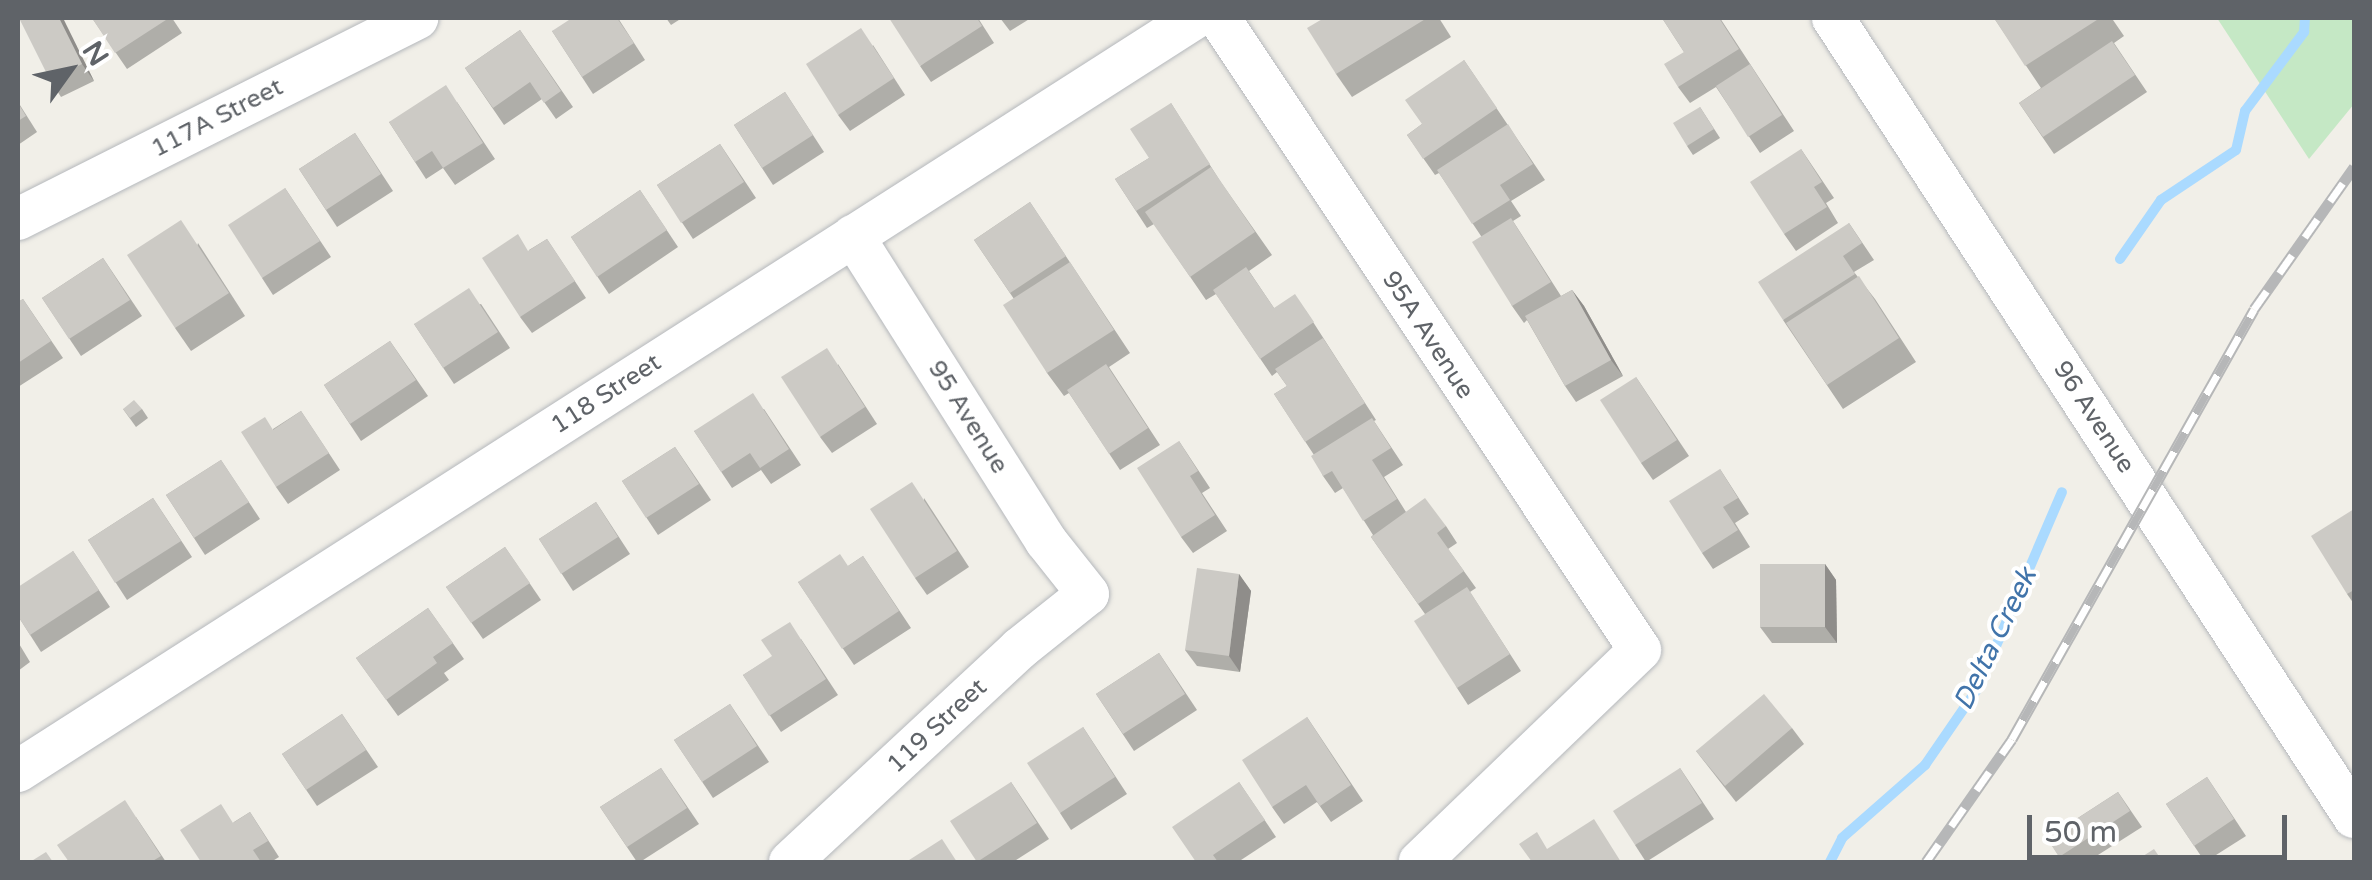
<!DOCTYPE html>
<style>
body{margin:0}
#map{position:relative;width:2372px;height:880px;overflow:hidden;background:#f1efe8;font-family:"Varela Round",sans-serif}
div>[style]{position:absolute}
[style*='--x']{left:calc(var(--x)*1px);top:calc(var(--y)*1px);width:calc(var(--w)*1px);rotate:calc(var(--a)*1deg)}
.green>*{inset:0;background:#c5e8c5}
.stream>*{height:10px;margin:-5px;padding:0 5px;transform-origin:5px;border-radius:5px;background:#aadaff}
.roads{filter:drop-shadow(0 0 2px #b5b8bc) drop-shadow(0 0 2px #b5b8bc)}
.minor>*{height:42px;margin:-21px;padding:0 21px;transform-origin:21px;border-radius:21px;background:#fff}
.rail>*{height:11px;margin-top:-5.5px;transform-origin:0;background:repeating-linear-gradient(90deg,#fff 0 22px,#b6b7b8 0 44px);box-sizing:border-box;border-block:2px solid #b6b7b8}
.wall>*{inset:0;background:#afaea9}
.shaded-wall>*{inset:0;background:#8f8d8a}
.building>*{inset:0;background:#cccac5}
span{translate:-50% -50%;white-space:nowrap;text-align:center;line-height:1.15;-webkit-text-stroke:8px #fff;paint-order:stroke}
.street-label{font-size:25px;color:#5f6368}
.water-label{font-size:28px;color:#4174aa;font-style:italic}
.frame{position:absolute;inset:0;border:20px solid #5f6368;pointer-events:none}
.north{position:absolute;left:20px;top:20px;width:100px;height:100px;-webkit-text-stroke:8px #fff;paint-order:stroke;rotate:57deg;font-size:28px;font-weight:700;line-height:40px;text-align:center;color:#5f6368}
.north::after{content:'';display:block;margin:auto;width:35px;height:45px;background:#5f6368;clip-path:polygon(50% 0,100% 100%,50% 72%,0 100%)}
.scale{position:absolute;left:2027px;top:815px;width:260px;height:45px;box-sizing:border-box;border:5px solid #5f6368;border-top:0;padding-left:12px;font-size:30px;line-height:35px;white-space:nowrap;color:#5f6368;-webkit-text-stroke:8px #fff;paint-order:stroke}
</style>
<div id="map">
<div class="green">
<div style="clip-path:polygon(2217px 18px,2354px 18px,2354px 104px,2309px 159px)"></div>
</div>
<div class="stream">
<div style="--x:2120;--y:259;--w:72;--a:-55.2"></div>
<div style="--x:2161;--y:200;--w:90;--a:-33.7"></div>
<div style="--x:2236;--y:150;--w:40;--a:-77"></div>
<div style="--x:2245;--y:111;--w:99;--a:-53.2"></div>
<div style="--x:2304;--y:32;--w:14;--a:-86"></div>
<div style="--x:1830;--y:862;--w:27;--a:-63"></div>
<div style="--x:1842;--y:838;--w:111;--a:-41.3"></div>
<div style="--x:1925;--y:765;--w:93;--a:-55.5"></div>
<div style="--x:1978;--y:688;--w:213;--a:-66.8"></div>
</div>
<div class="roads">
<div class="minor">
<div style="--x:1219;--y:18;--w:759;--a:56.33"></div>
<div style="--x:1640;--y:650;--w:306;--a:136.1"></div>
<div style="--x:1833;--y:18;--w:954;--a:56.89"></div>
<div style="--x:18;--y:219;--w:447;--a:-26.7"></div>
<div style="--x:18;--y:771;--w:1397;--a:-32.61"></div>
<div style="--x:790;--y:862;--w:313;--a:-42.9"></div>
<div style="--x:1019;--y:649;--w:88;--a:-38.6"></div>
<div style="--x:1088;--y:594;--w:68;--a:-128.4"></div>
<div style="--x:1046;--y:541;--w:361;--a:-122.3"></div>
</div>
</div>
<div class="rail">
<div style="--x:1926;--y:862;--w:150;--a:-55"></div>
<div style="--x:2012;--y:739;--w:493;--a:-60.6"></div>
<div style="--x:2254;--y:309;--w:174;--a:-54.8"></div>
</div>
<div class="wall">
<div style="clip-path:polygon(25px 18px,62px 18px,94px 81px,61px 97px,50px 80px)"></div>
<div style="clip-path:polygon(92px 18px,172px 18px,182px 33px,127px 69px)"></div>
<div style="clip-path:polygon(618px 18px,645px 60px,593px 94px,552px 31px)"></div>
<div style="clip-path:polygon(666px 18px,682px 18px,671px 25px)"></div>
<div style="clip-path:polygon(978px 18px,994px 43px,931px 82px,920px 66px)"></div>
<div style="clip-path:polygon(1000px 18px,1031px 18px,1010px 31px)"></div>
<div style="clip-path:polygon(1324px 18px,1439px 18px,1451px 37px,1352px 97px,1336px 74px)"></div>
<div style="clip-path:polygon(1662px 18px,1720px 18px,1794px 131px,1760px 153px,1716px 87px,1690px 103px,1678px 87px,1684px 52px)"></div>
<div style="clip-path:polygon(1994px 18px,2117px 18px,2113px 20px,2124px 36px,2114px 43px,2147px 92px,2054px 154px,2019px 103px,2041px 88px)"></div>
<div style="clip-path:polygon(520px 30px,573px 107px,556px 119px,542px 99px,504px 125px,465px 68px)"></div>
<div style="clip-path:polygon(873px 45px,905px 95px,850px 131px,838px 115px)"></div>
<div style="clip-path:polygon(1464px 60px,1545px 180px,1511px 201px,1521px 216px,1513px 221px,1561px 296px,1572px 290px,1584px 306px,1623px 376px,1576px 402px,1565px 386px,1527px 320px,1524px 323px,1512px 306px,1481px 236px,1439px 173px,1435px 175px,1407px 135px,1422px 124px)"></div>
<div style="clip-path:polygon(785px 92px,824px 152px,773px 185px,734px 125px)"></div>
<div style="clip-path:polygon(18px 102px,37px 132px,18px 145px)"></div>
<div style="clip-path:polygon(457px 102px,495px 159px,455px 185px,443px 168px,426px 179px,389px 122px)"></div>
<div style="clip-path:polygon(1171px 103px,1220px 181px,1272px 255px,1249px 271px,1274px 308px,1306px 311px,1376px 420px,1374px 421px,1403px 465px,1384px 477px,1406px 512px,1446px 526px,1457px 543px,1448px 549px,1476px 588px,1470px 592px,1521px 671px,1468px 705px,1457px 688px,1425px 614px,1371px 537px,1373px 535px,1343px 488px,1335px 493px,1323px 476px,1314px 455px,1274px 394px,1287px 386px,1277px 372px,1272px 376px,1216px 294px,1206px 300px,1154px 224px,1147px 228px,1115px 179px,1149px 158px)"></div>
<div style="clip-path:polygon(1700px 107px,1720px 138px,1693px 155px,1687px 146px)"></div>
<div style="clip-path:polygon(355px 133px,393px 191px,337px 227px,299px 169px)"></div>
<div style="clip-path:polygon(720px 144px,756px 198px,693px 239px,657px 185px)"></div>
<div style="clip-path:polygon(1801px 149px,1834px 198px,1826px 203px,1838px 223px,1796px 251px,1784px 234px)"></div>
<div style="clip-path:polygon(285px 188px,331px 257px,273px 295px,262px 278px)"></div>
<div style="clip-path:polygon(640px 190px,678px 247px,609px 294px,571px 237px)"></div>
<div style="clip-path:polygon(1030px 202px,1130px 353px,1109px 367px,1160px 445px,1120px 470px,1069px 393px,1064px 396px,1047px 373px,1014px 299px,974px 240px)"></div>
<div style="clip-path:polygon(1849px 223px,1874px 260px,1854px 272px,1875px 299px,1916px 362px,1843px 409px,1783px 320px)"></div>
<div style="clip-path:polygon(547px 239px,586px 298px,532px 333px,520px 317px,529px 250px)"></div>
<div style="clip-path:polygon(198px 243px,245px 316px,191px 351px,175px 328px)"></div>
<div style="clip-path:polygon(103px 258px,142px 316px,81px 356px,42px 298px)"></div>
<div style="clip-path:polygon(23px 299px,63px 358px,18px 387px,18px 302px)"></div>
<div style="clip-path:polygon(481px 304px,510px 348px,454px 384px,414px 324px)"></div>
<div style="clip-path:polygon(390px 341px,428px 396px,361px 441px,324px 385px)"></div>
<div style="clip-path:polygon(838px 364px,877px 424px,832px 453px,820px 437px)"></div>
<div style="clip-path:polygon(1636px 377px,1689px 456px,1653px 480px,1641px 463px)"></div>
<div style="clip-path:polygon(123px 409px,142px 409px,148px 418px,136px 427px)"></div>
<div style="clip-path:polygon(764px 409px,801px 465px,771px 484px,761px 470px,732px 488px,694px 431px)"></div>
<div style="clip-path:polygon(301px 411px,340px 470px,288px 504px,276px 487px,273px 429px)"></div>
<div style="clip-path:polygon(1179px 441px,1210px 488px,1202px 493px,1227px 531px,1193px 553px,1181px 537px)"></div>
<div style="clip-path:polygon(675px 447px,711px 500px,658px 535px,622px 481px)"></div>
<div style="clip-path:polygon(221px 460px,260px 519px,205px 555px,166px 495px)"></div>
<div style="clip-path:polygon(1720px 469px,1749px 514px,1735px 523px,1750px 547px,1713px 569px,1702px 553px)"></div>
<div style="clip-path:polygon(153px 498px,192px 557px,127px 600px,88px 540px)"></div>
<div style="clip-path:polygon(924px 498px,969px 567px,927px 595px,915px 578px)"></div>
<div style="clip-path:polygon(596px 502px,630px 554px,573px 591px,539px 539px)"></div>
<div style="clip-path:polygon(2354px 509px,2354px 604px,2347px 594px)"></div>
<div style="clip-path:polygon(505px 547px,541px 600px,483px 639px,446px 587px)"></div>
<div style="clip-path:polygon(73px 551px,110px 607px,41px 652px,18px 616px)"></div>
<div style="clip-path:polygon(863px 556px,911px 628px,854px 665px,798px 582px,848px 566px)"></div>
<div style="clip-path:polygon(1825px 564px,1836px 580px,1837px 643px,1772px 643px,1760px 627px)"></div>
<div style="clip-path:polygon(1239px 574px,1251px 591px,1240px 672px,1197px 666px,1185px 650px)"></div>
<div style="clip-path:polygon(428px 608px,464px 659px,444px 673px,449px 680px,398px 716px,356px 658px)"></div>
<div style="clip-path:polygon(801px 639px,838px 695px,781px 732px,743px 675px)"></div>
<div style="clip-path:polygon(18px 642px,30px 662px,18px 671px)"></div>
<div style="clip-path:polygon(1159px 653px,1197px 710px,1134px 751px,1096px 694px)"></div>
<div style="clip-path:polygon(730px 704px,769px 762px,713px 798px,674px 740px)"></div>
<div style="clip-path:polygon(342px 714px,378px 767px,317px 806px,282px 754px)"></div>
<div style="clip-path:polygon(1307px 717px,1363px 801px,1331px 822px,1317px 802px,1284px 824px,1272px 807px)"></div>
<div style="clip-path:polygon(1083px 727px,1127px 794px,1071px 830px,1060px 813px)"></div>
<div style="clip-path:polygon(1792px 728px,1804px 744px,1736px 802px,1696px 751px)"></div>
<div style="clip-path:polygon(661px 768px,699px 824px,640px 862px,637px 862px,600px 807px)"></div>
<div style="clip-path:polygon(1680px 768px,1714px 819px,1646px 862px,1635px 845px)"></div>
<div style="clip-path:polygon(2207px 777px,2246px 836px,2205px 862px,2166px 804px)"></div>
<div style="clip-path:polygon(1011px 782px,1049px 839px,1013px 862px,978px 862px)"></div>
<div style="clip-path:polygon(1239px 782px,1276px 837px,1238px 862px,1196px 862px)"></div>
<div style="clip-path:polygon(2118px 792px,2142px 827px,2087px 862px,2063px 862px,2047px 838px)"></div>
<div style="clip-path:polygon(250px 812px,279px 857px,271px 862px,201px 862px,234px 822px)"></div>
<div style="clip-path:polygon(136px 817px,166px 862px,69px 862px)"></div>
</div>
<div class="shaded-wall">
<div style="clip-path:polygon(59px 18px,62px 18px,64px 20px,94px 81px,82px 64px)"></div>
<div style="clip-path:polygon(1572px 290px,1584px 306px,1623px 376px,1611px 360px)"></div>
<div style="clip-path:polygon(1825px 564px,1836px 580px,1837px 643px,1825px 627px)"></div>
<div style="clip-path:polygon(1239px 574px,1251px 591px,1240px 672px,1229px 656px)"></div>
</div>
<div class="building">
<div style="clip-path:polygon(25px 18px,59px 18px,82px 64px,50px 80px,20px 20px)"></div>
<div style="clip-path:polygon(92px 18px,169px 18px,115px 53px)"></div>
<div style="clip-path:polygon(572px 18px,617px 18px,634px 43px,582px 77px,552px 31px)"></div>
<div style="clip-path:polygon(889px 18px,977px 18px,982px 26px,920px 66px)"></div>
<div style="clip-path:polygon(1324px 18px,1427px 18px,1336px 74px,1307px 28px)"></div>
<div style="clip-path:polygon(1662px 18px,1719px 18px,1739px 49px,1678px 87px,1664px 64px,1684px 52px)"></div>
<div style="clip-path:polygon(1994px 18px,2100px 18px,2025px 66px)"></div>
<div style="clip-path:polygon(861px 28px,894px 78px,838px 115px,806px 64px)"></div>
<div style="clip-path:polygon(520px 30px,561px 91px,544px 103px,530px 82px,493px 108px,465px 68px)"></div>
<div style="clip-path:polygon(2112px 41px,2135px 75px,2043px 137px,2019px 103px)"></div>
<div style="clip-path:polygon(1464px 60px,1497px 108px,1423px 159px,1407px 135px,1422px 124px,1405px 100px)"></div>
<div style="clip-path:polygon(1750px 64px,1782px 115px,1748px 137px,1716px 86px)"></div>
<div style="clip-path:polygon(446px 85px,483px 143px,443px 168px,432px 151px,415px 162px,389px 122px)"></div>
<div style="clip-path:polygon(785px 92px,813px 135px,762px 168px,734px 125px)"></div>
<div style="clip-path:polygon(18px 103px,26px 116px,18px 121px)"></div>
<div style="clip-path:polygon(1171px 103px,1210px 164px,1136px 211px,1115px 179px,1149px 158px,1130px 129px)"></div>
<div style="clip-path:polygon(1700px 107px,1714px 129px,1687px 146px,1673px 123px)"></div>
<div style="clip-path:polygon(1508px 124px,1533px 164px,1500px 185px,1510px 200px,1472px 224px,1437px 170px)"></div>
<div style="clip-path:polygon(355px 133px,381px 174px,326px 210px,299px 169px)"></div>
<div style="clip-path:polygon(720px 144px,744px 182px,681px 223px,657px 185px)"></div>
<div style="clip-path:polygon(1801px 149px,1822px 182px,1814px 187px,1827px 207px,1784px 234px,1750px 182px)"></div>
<div style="clip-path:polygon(1211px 167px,1255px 232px,1190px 277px,1145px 212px)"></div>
<div style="clip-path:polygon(285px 188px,320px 241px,262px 278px,228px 225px)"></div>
<div style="clip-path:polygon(640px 190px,667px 230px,597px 277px,571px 237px)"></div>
<div style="clip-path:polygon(1030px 202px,1066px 256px,1010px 293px,974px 240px)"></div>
<div style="clip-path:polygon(1511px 218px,1551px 282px,1512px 306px,1472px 242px)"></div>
<div style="clip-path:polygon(181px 220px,229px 293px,175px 328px,127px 255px)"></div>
<div style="clip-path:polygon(1849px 223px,1862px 243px,1843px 256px,1855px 274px,1783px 320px,1758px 282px)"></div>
<div style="clip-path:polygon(518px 234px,528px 251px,547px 239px,575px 281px,520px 317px,482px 258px)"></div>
<div style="clip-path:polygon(103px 258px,130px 300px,69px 339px,42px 298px)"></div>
<div style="clip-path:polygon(1070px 262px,1114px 330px,1047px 373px,1003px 305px)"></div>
<div style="clip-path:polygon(1246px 267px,1274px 308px,1295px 294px,1314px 322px,1260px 359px,1213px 290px)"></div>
<div style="clip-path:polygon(1859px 276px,1899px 338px,1827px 385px,1786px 323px)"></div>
<div style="clip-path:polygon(469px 288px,498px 332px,443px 368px,414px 324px)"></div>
<div style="clip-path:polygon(1572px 290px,1611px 360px,1565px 386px,1525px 316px)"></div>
<div style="clip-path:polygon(23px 299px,51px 341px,18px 363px,18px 302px)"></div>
<div style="clip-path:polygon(1323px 338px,1365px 403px,1305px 442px,1274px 394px,1287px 386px,1275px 369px)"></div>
<div style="clip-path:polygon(390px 341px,416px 380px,350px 424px,324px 385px)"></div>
<div style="clip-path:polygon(827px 348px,865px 407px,820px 437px,781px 377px)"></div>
<div style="clip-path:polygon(1106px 364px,1148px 428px,1109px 454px,1067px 390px)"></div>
<div style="clip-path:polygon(1636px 377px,1677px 440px,1641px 463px,1600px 400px)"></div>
<div style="clip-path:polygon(753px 393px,789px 449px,760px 468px,750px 453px,721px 472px,694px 431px)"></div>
<div style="clip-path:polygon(134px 400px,142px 409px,130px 418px,123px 409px)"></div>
<div style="clip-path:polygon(301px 411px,329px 453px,276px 487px,241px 432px,265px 417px,273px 430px)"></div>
<div style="clip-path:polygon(1372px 418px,1391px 448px,1372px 460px,1397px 499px,1363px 521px,1332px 471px,1323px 476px,1311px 456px)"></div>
<div style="clip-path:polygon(1179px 441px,1198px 471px,1190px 476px,1215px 515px,1181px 537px,1137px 468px)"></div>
<div style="clip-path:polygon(675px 447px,699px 484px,646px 518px,622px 481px)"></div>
<div style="clip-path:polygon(221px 460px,249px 502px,194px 538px,166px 495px)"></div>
<div style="clip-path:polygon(1720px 469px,1738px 498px,1723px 507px,1738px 530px,1702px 553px,1669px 501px)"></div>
<div style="clip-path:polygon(912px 482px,957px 551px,915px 578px,870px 509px)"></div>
<div style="clip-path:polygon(153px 498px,181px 541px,115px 583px,88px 540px)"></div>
<div style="clip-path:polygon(1425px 498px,1446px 526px,1437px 533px,1464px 571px,1418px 604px,1371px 537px)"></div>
<div style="clip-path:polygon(596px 502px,618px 537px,561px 574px,539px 539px)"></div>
<div style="clip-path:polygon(2354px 509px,2354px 590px,2347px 594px,2311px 536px)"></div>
<div style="clip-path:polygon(505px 547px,530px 583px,471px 623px,446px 587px)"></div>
<div style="clip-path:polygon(73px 551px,99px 590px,30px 635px,18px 616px,18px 587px)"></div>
<div style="clip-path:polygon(840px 554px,848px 566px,863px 556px,899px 611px,842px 649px,798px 582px)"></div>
<div style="clip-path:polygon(1760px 564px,1825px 564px,1825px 627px,1760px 627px)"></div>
<div style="clip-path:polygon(1197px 568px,1239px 574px,1229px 656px,1185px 650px)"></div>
<div style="clip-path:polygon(1467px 587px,1510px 654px,1457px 688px,1414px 621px)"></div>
<div style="clip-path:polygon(428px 608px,453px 643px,433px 657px,437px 663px,386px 700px,356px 658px)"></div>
<div style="clip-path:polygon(790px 622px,826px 679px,769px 716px,743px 675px,772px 656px,761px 640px)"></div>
<div style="clip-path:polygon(1159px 653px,1185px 694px,1123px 734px,1096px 694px)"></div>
<div style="clip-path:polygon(1764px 694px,1792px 728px,1725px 786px,1696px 751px)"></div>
<div style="clip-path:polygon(730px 704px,757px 746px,702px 782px,674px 740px)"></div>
<div style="clip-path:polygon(342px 714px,366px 750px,306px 790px,282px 754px)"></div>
<div style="clip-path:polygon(1307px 717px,1351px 785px,1320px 806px,1306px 785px,1272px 807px,1242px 760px)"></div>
<div style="clip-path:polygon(1083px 727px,1115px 777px,1060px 813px,1027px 763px)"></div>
<div style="clip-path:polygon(661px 768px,687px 808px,627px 847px,600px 807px)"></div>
<div style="clip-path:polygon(1680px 768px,1702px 803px,1635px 845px,1613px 811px)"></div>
<div style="clip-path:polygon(2207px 777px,2234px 819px,2194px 846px,2166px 804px)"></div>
<div style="clip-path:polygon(1011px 782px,1037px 823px,977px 862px,950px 821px)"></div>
<div style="clip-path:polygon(1239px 782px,1265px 820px,1213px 855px,1218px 862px,1196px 862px,1172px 827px)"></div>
<div style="clip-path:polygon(2118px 792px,2130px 811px,2059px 857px,2047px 838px)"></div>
<div style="clip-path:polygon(125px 800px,161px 856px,151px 862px,69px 862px,57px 845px)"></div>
<div style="clip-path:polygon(221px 804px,233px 823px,250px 812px,268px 841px,253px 850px,261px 862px,201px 862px,180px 830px)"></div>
<div style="clip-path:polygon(1594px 819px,1621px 862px,1532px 862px,1519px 844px,1537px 832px,1547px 849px)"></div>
<div style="clip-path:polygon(942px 839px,957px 862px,906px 862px)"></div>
<div style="clip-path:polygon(2154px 849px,2163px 862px,2139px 862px,2137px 860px)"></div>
<div style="clip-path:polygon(46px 852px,53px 862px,30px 862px)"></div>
</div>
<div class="street-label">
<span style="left:217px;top:118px;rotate:-27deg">117A Street</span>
<span style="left:1428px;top:335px;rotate:57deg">95A Avenue</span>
<span style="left:606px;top:394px;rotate:-33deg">118 Street</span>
<span style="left:968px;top:417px;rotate:58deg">95 Avenue</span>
<span style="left:2094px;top:417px;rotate:57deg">96 Avenue</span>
<span style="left:937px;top:726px;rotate:-43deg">119 Street</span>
</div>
<div class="water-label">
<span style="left:1995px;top:639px;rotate:-64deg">Delta Creek</span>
</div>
<div class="frame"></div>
<div class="north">N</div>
<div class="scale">50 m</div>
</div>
